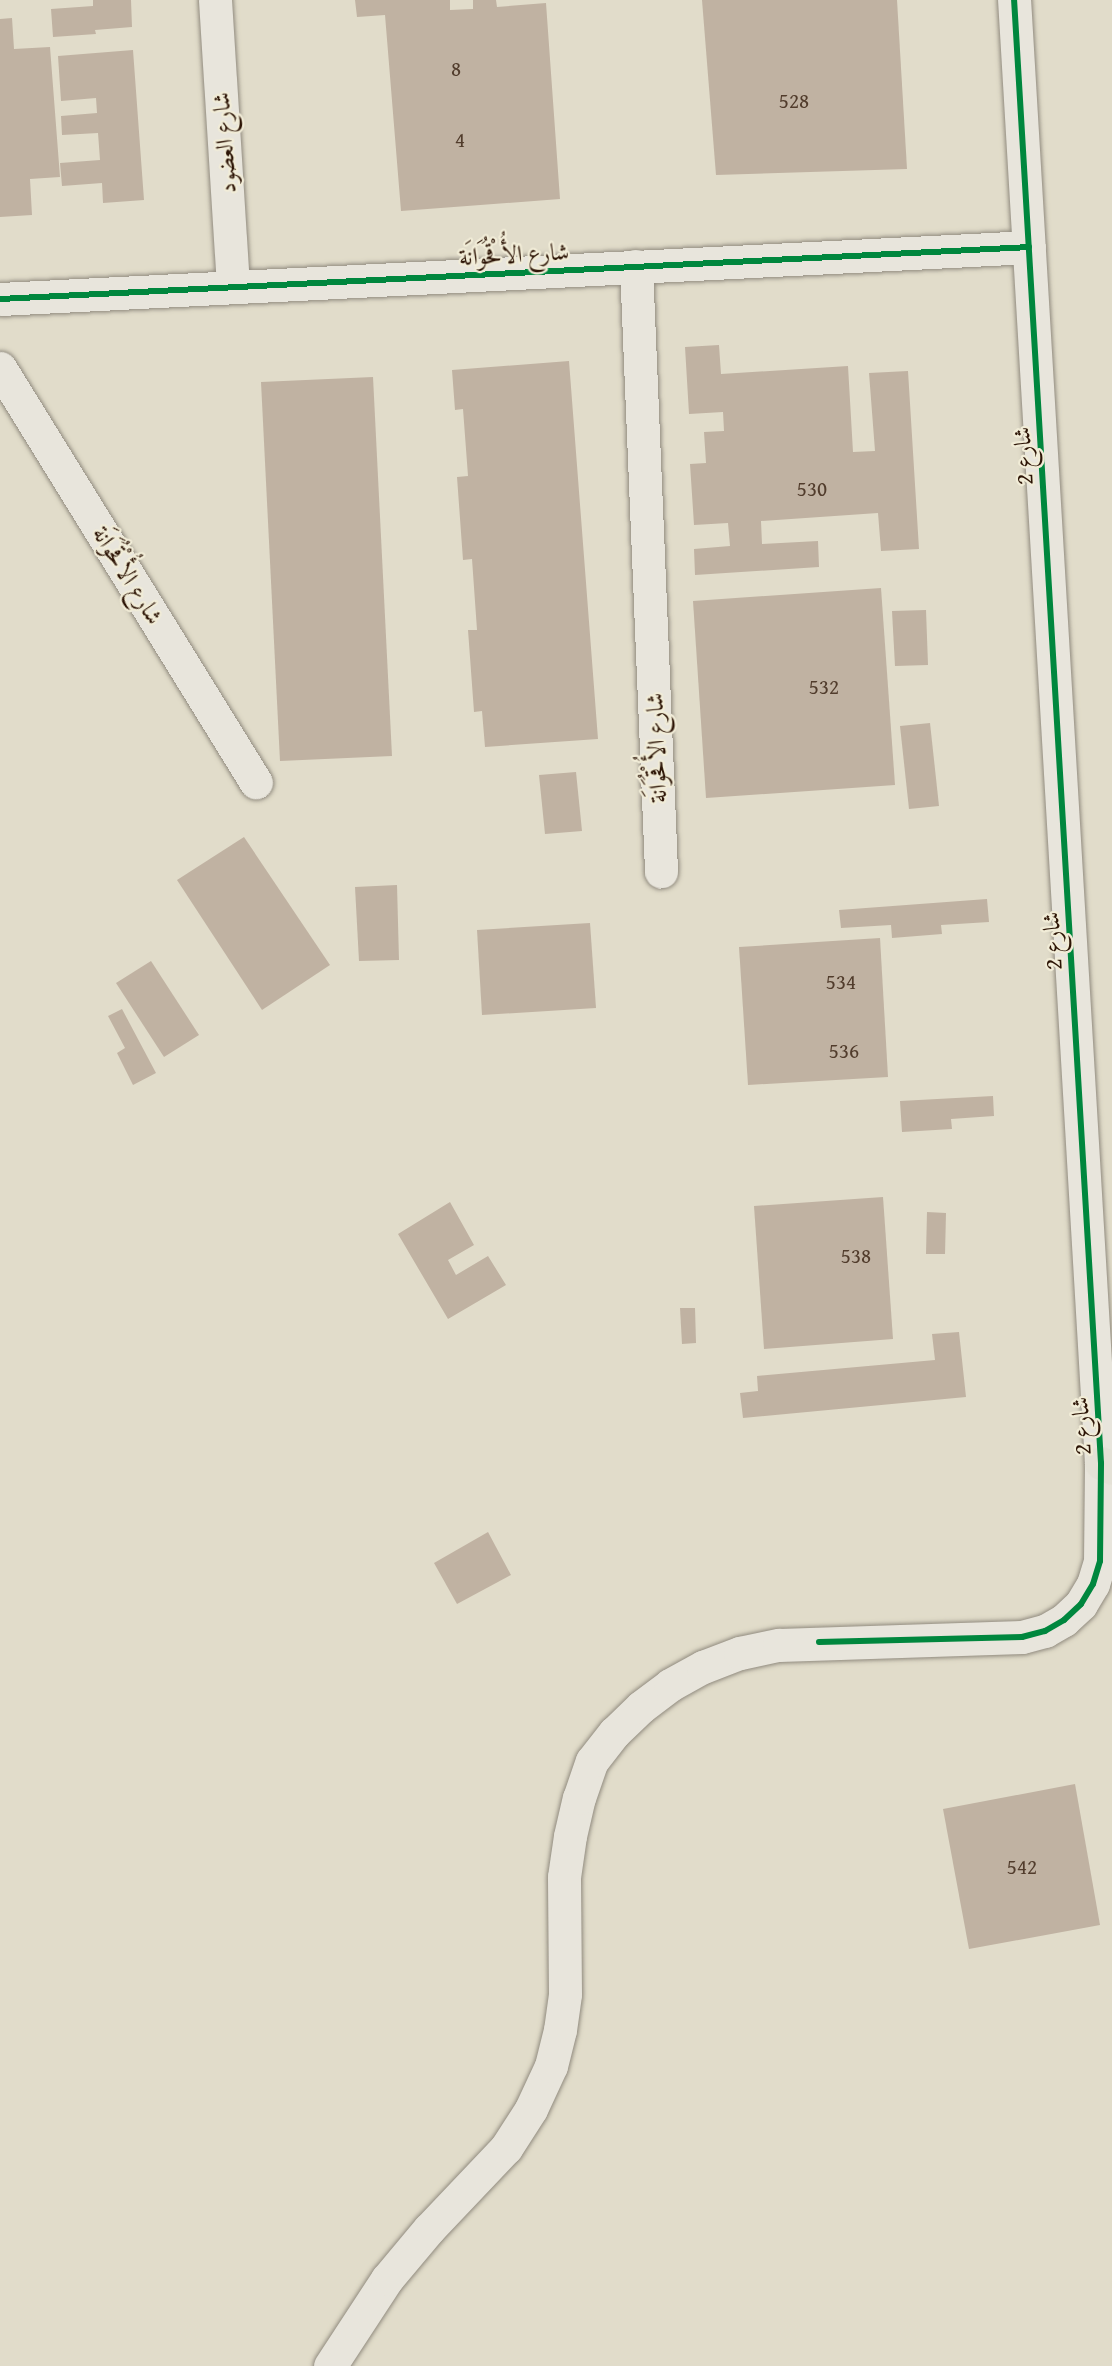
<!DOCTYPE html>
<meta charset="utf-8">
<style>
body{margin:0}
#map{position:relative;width:1112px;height:2366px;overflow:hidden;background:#e1dcca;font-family:"Gentium Book Plus",Amiri,serif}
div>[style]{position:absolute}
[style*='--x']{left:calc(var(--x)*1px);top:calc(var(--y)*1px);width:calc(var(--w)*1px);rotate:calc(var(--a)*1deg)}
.building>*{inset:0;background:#c0b2a2}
.roads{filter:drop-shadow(0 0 2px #918b7f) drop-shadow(0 0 2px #918b7f)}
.minor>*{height:33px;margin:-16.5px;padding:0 16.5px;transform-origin:16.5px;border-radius:16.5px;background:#e8e5dc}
.major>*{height:33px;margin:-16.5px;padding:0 16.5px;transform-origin:16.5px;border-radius:16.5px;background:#e4e1d6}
.cycleway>*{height:6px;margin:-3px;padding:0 3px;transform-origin:3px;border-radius:3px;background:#00873e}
span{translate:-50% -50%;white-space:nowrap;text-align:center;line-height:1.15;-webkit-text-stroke:4.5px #f1ecd7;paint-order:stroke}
.number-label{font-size:21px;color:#513c2c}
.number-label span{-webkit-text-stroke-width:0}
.street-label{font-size:24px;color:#2c1405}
</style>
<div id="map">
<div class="building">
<div style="clip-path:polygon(93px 0,131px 0,132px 27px,95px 30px,96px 34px,53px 37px,51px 9px,93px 6px)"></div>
<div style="clip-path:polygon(355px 0,450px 0,450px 10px,473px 9px,473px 0,496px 0,497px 7px,546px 3px,560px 199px,401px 211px,385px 15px,357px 17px)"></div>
<div style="clip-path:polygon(702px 0,897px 0,907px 169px,716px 175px)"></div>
<div style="clip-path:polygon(12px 18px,14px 49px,50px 47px,60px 177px,30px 179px,32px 215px,0 217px,0 19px)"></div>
<div style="clip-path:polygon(133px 50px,144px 200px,103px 203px,102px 183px,62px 186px,60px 163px,100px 160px,98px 133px,62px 135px,61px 116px,97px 113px,96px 98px,61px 101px,58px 56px)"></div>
<div style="clip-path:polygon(719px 345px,721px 374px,848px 366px,853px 452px,875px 451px,869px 373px,908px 371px,919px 549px,881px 551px,878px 513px,761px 521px,762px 544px,818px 541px,819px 567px,695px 575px,694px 549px,730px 546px,728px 523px,694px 525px,690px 464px,706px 463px,704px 432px,724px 431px,723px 412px,689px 414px,685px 347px)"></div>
<div style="clip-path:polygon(569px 361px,598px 739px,485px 747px,482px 711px,474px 712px,468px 630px,477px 630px,472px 559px,463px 560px,457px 477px,468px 476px,463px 409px,455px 410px,452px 370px)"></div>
<div style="clip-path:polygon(373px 377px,392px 756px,280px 761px,261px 382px)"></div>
<div style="clip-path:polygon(881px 588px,895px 785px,706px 798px,693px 601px)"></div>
<div style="clip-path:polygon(926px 610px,928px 665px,895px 666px,892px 611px)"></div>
<div style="clip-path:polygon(930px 723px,939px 806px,909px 809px,900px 726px)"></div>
<div style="clip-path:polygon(576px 772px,582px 831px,545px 834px,539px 775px)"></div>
<div style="clip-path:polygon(244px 837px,330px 965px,262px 1010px,177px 880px)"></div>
<div style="clip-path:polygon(397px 885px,399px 960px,359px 961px,355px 887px)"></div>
<div style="clip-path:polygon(987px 899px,989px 922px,941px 925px,942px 934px,892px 938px,891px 925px,841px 928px,839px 910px)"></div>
<div style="clip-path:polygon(590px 923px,596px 1008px,482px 1015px,477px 930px)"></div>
<div style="clip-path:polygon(880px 938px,888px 1077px,748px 1085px,739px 947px)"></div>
<div style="clip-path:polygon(151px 961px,199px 1035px,164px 1057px,116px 983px)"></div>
<div style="clip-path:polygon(122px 1009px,156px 1073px,133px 1085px,117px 1053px,125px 1048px,108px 1016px)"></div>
<div style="clip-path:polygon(993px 1096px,994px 1116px,951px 1119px,952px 1129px,902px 1132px,900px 1101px)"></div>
<div style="clip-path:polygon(883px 1197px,893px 1339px,764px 1349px,754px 1206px)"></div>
<div style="clip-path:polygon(450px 1202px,474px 1245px,448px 1260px,456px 1275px,488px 1256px,506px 1285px,448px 1319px,398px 1234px)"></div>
<div style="clip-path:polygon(927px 1212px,946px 1213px,945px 1254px,926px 1254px)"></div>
<div style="clip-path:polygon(680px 1308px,695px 1308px,696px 1343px,682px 1344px)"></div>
<div style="clip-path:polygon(959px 1332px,966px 1397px,743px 1418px,740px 1393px,758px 1391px,757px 1376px,935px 1360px,932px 1334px)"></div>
<div style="clip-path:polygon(488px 1532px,511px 1575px,457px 1604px,434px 1563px)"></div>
<div style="clip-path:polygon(1075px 1784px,1100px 1925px,969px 1949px,943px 1809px)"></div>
</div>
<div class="roads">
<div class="minor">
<div style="--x:215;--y:0;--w:287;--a:86.4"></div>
<div style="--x:636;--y:266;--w:606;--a:87.63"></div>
<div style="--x:0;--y:299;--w:1030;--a:-2.89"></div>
<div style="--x:0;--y:368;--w:487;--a:58.3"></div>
<div style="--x:330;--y:2366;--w:104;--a:-56.8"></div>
<div style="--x:387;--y:2279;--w:65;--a:-50"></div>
<div style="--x:429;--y:2229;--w:112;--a:-46.5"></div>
<div style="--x:506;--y:2148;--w:46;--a:-57.3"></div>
<div style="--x:531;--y:2109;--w:47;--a:-65.1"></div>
<div style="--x:551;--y:2066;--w:37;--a:-76"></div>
<div style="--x:560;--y:2030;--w:36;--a:-82"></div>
<div style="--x:565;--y:1994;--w:117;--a:-90.5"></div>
<div style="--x:564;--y:1877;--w:41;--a:-81.7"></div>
<div style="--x:570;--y:1836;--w:39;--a:-77"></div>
<div style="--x:579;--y:1798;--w:39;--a:-71"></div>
<div style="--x:592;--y:1761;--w:36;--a:-52"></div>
<div style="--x:614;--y:1733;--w:37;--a:-44"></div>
<div style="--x:641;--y:1707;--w:36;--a:-37"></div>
<div style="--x:670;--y:1685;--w:38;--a:-29"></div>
<div style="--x:703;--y:1667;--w:40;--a:-21"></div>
<div style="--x:740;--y:1653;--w:40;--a:-12"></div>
<div style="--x:779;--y:1645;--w:243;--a:-1.9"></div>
<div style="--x:1022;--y:1637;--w:24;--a:-15"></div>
<div style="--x:1045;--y:1631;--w:22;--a:-30"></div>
<div style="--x:1064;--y:1620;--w:23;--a:-43"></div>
<div style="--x:1081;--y:1604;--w:23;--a:-59"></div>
<div style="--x:1093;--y:1584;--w:24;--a:-73"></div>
<div style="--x:1100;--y:1561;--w:98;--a:-89.4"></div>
<div style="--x:1101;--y:1463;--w:1466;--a:-93.4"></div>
</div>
<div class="major">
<div style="--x:1101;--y:1463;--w:12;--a:24"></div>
</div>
</div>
<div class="cycleway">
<div style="--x:0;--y:299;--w:1030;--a:-2.89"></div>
<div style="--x:819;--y:1642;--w:203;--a:-1.4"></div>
<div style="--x:1022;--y:1637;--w:24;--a:-15"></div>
<div style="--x:1045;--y:1631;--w:22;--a:-30"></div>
<div style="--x:1064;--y:1620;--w:23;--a:-43"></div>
<div style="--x:1081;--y:1604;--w:23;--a:-59"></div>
<div style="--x:1093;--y:1584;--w:24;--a:-73"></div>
<div style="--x:1100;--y:1561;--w:98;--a:-89.4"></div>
<div style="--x:1101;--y:1463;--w:1466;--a:-93.4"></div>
</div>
<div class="number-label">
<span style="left:456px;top:69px">8</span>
<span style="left:794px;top:101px">528</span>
<span style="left:460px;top:140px">4</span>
<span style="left:812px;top:489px">530</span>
<span style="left:824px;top:687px">532</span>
<span style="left:841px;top:982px">534</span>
<span style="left:844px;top:1051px">536</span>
<span style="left:856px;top:1256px">538</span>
<span style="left:1022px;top:1867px">542</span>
</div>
<div class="street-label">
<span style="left:224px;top:143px;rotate:-94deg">شارع العضود</span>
<span style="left:514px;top:254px;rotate:-3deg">شارع الأُقْحُوَانَة</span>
<span style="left:1023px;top:456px;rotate:-93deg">شارع 2</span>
<span style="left:128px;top:575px;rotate:58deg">شارع الأُقْحُوَانَة</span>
<span style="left:656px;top:748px;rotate:-92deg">شارع الأُقْحُوَانَة</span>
<span style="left:1052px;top:941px;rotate:-93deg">شارع 2</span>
<span style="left:1081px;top:1426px;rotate:-93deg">شارع 2</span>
</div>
</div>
